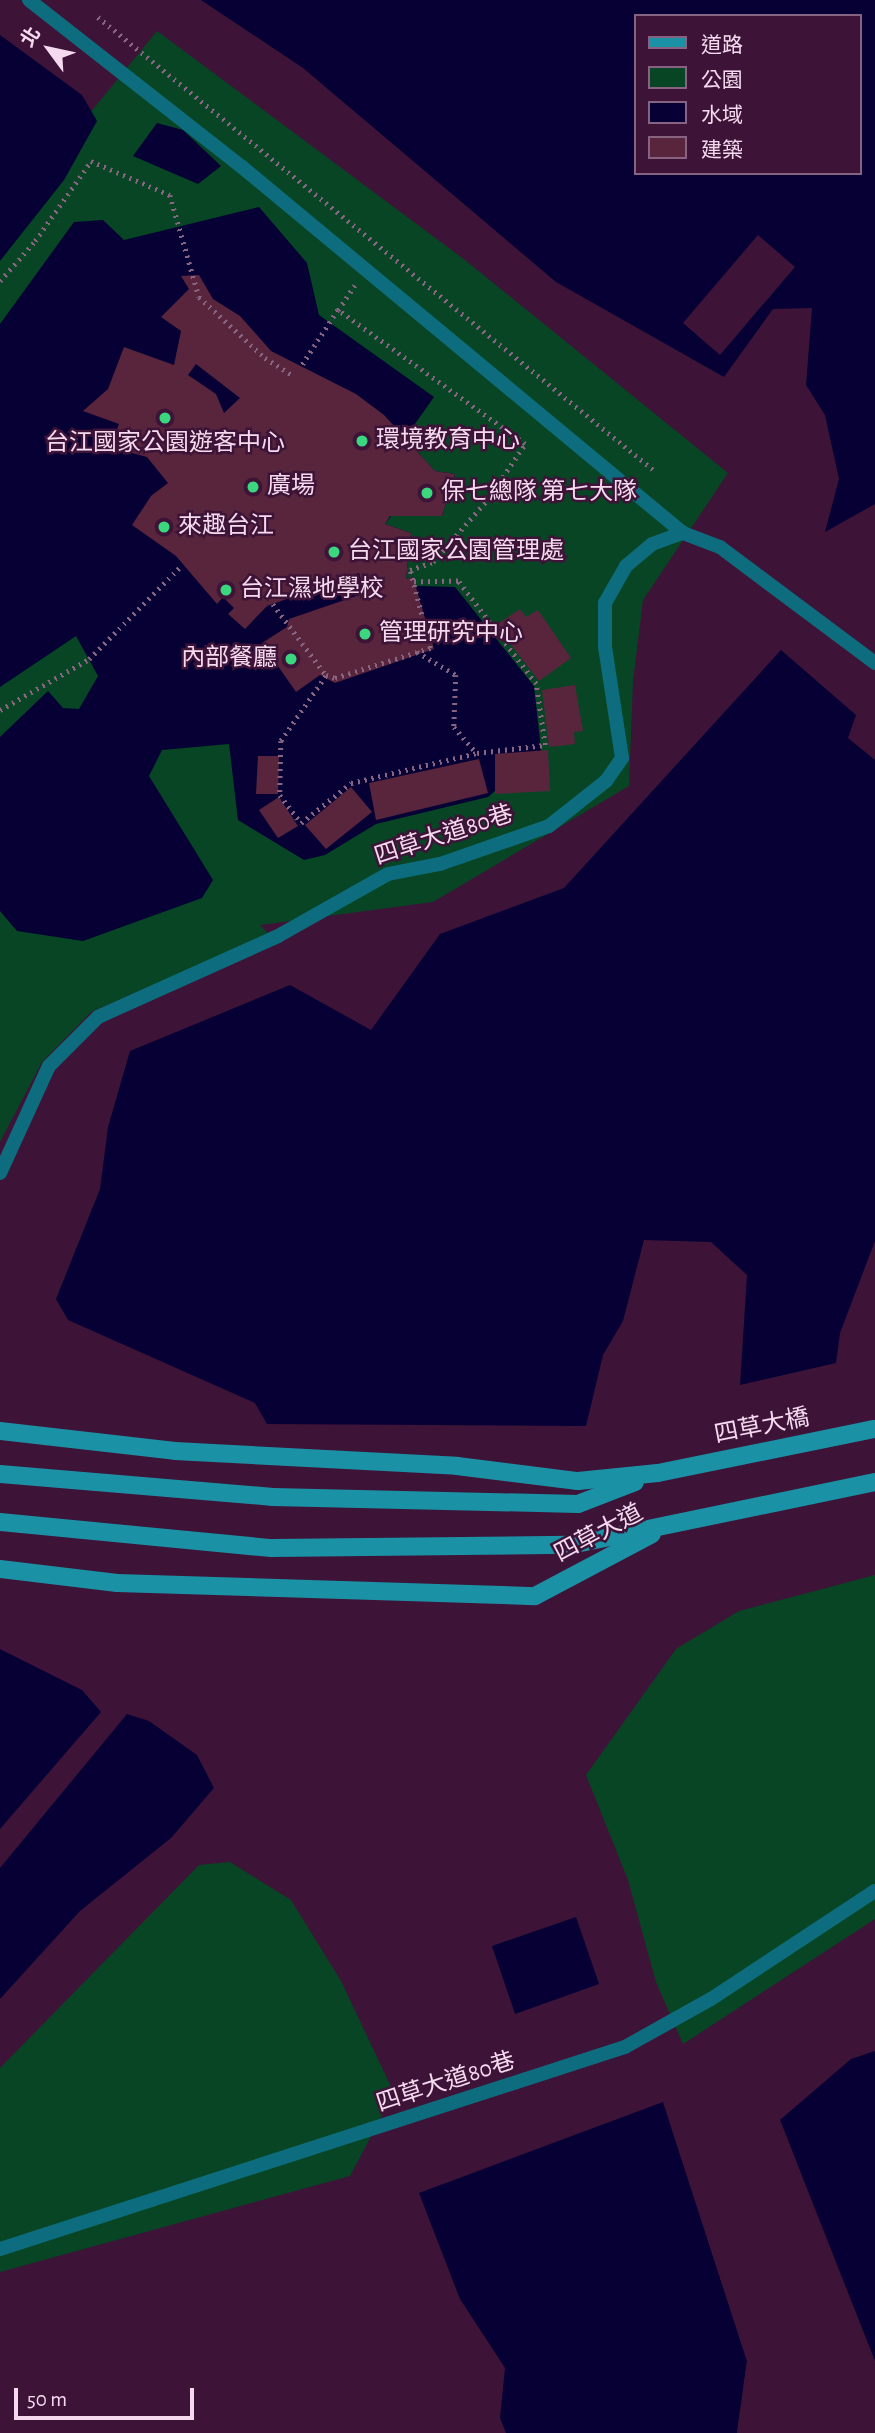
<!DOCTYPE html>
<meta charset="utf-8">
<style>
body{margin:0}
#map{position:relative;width:875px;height:2433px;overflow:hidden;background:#3d1437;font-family:"Alegreya Sans","Noto Sans TC",sans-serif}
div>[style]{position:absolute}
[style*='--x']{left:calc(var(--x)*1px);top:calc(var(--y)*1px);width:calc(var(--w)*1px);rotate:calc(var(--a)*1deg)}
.green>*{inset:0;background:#074524}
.water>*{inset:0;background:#060035}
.pier>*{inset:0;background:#3d1437}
.building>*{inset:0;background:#58253d}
.path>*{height:4.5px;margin-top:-2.25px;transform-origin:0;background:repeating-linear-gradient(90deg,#886582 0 2px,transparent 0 7px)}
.lane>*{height:14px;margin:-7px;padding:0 7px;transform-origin:7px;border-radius:7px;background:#0d6d7e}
.secondary>*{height:18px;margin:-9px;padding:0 9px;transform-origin:9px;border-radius:9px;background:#1b91a6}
.dots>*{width:19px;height:19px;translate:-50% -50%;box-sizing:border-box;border:4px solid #3d1437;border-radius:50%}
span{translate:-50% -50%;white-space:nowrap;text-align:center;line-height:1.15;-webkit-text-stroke:5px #3d1437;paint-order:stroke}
.poi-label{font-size:24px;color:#f5daef}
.left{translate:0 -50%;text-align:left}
.right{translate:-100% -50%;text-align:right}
.street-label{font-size:24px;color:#f5daef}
.legend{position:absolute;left:634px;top:14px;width:228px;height:161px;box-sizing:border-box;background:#3d1437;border:2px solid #876381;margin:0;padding:9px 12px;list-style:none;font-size:21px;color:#f5daef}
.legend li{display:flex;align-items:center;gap:14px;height:35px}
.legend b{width:35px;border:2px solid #876381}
.north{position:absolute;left:14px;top:14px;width:70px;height:70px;-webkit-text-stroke:5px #3d1437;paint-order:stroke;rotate:303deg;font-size:19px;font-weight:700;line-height:28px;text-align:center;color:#f5daef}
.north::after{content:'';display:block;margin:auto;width:24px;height:32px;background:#f5daef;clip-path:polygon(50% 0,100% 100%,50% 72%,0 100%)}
.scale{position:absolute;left:14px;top:2388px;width:180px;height:32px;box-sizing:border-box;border:4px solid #f5daef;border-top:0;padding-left:9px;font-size:21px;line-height:24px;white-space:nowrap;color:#f5daef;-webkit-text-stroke:5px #3d1437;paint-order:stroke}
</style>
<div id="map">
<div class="green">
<div style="clip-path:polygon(157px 31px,465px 260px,728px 473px,643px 600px,633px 681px,629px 786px,433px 902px,260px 925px,269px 934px,91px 1012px,42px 1062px,0 1142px,0 223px)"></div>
<div style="clip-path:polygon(875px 1575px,875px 1919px,683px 2044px,656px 1982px,628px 1880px,586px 1775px,676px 1649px,739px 1611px)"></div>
<div style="clip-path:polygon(230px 1862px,291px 1900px,341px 1981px,394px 2093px,350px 2176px,0 2272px,0 2068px,199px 1865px)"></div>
</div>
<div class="water">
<div style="clip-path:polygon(evenodd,201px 0,875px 0,875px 504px,825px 532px,839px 479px,825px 415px,806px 385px,812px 308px,773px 309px,724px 377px,556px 282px,303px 68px,201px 0,635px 16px,859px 16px,859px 173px,635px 173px,635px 16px)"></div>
<div style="clip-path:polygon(0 35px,82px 95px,97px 121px,64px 180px,0 261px)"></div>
<div style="clip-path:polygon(157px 123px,183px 130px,221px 166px,198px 184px,133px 156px)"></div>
<div style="clip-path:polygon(259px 207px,307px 263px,319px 315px,434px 397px,405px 438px,435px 471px,455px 474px,442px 516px,391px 516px,385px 524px,411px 533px,406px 579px,413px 577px,416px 586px,455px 587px,534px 686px,541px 750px,488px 797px,376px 824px,325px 855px,304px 860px,238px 820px,229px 744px,162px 750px,149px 776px,213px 880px,202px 898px,83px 941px,17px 931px,0 911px,0 737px,48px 691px,63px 708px,79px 709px,98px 676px,76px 636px,0 687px,0 324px,74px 222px,103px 220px,124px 240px)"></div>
<div style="clip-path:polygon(781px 650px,856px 715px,848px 738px,875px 760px,875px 1241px,840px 1333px,836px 1363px,740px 1385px,747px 1275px,711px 1242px,644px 1240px,623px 1321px,603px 1355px,586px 1426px,267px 1424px,255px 1403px,68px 1320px,56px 1299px,100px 1189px,108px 1127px,130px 1051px,290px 985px,371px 1030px,440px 934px,564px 888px)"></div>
<div style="clip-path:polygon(0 1649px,82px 1690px,101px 1712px,0 1829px)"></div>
<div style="clip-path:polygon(127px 1714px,149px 1721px,197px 1755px,214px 1788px,171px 1838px,80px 1911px,0 1999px,0 1868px)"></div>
<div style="clip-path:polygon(576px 1917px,599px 1984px,515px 2014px,492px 1946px)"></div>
<div style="clip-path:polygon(875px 2051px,875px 2361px,780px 2120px,851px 2059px)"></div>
<div style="clip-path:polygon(663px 2102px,747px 2361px,737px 2433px,506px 2433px,500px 2418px,505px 2368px,460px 2299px,419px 2193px)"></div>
</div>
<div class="pier">
<div style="clip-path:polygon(758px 235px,795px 267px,720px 355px,683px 323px)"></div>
<div style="clip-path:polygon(663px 2102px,751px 2360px,741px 2433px,737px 2433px,747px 2361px)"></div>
<div style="clip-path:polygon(778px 2117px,780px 2120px,875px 2365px,872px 2363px)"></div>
</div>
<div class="building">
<div style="clip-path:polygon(evenodd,199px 275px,213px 299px,240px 316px,271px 351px,356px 394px,384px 415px,435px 471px,455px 474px,442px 516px,390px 516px,385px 524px,411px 533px,406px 579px,413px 577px,434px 649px,335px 683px,320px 675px,296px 692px,262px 643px,287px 627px,289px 619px,365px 593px,359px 573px,267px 606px,245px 629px,228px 614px,234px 608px,223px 597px,217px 604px,176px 556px,132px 525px,151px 496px,168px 483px,147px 457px,110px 447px,119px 424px,83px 411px,108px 389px,124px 347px,174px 365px,181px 331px,161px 317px,189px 289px,181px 276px,199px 275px,196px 364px,240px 398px,224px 413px,216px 394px,188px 375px,196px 364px)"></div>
<div style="clip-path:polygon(520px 609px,526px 617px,538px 610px,571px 658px,539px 681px,496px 625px)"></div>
<div style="clip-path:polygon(575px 685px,583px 731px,574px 732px,575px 744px,549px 747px,542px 690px)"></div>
<div style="clip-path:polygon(548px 750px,550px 791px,495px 794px,495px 754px)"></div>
<div style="clip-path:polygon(258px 756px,279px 756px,278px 794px,256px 794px)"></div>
<div style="clip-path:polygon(479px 759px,488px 793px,376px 820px,369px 783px)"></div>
<div style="clip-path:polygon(351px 787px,372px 812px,326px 849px,305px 825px)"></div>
<div style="clip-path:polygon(279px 797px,298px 826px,278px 838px,259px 810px)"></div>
</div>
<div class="path">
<div style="--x:98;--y:17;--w:720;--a:39.19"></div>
<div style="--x:0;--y:281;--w:53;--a:-48.8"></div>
<div style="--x:35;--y:241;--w:98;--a:-55"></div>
<div style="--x:91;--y:161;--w:86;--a:23.3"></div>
<div style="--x:170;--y:195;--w:106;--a:74.1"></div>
<div style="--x:199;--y:297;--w:90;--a:42.7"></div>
<div style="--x:265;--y:358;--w:31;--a:32"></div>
<div style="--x:338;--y:310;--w:30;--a:-56"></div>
<div style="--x:273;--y:604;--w:89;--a:53.3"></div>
<div style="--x:326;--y:675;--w:9;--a:18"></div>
<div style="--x:335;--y:678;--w:100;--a:-17.5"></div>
<div style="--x:430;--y:648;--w:81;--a:-104.4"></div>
<div style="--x:410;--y:570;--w:24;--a:-19"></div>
<div style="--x:433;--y:562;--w:82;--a:-48.9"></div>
<div style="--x:487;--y:500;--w:68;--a:-55.8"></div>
<div style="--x:525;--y:444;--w:230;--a:-144.4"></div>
<div style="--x:338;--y:310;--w:68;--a:123"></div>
<div style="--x:417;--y:652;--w:45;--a:30.5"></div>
<div style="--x:456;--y:675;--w:52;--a:92.2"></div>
<div style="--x:454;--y:727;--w:35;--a:49"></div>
<div style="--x:326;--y:676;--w:79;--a:124.7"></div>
<div style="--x:281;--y:741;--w:54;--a:91.1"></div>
<div style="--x:280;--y:795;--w:35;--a:53"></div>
<div style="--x:301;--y:823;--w:64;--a:-38.7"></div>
<div style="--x:351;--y:783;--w:130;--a:-13.4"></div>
<div style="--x:477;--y:753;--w:68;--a:-6.7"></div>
<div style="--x:545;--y:745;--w:62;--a:-98.4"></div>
<div style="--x:536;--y:684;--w:129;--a:-127.1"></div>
<div style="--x:458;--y:581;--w:46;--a:178.8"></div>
<div style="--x:0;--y:710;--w:103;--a:-29.8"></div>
<div style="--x:89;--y:659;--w:132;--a:-45.3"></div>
</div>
<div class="lane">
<div style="--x:29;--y:0;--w:271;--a:38.1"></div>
<div style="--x:242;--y:167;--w:573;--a:39.69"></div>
<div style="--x:0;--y:1173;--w:118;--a:-65.4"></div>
<div style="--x:49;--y:1066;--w:69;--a:-45"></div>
<div style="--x:98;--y:1017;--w:197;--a:-24.2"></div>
<div style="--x:278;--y:936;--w:126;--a:-29.4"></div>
<div style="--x:388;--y:874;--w:53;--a:-10.9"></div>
<div style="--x:440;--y:864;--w:115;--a:-19.2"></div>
<div style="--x:549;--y:826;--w:73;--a:-38.3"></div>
<div style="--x:606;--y:781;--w:28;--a:-55"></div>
<div style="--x:622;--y:758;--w:112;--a:-98.7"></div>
<div style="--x:605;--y:647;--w:44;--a:-90"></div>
<div style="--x:605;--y:603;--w:43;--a:-60.4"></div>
<div style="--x:626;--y:566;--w:34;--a:-40"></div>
<div style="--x:652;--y:544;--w:33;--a:-20"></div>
<div style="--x:683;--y:533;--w:40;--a:21"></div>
<div style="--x:720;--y:547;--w:194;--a:36.8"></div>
<div style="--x:0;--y:2249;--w:657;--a:-17.91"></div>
<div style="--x:625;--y:2047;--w:98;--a:-29.2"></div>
<div style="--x:711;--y:1999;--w:196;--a:-33.4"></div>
</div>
<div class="secondary">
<div style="--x:0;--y:1431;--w:176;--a:6.5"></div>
<div style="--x:175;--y:1451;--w:282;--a:3"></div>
<div style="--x:457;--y:1466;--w:122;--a:7.1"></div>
<div style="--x:578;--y:1481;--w:80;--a:-5.7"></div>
<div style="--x:658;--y:1473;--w:221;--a:-11.5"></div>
<div style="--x:0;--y:1474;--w:274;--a:4.8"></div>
<div style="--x:273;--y:1497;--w:305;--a:1.3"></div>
<div style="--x:578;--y:1504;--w:61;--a:-21.1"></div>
<div style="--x:0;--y:1522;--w:273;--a:5.5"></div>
<div style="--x:272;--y:1548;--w:299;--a:-0.6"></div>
<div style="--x:571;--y:1545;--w:310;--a:-11.7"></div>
<div style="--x:0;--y:1569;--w:118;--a:6.8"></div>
<div style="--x:117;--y:1583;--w:418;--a:1.8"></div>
<div style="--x:535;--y:1596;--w:132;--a:-27.9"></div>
</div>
<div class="dots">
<div style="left:165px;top:418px;background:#3ad77f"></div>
<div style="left:362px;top:441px;background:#3ad77f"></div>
<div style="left:253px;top:487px;background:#3ad77f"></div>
<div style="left:427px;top:493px;background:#3ad77f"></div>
<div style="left:164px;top:527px;background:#3ad77f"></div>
<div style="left:334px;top:552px;background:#3ad77f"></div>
<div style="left:226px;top:590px;background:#3ad77f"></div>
<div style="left:365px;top:634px;background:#3ad77f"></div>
<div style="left:291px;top:659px;background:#3ad77f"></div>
</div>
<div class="poi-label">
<span class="left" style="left:376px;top:441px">環境教育中心</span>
<span style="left:165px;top:444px">台江國家公園遊客中心</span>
<span class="left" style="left:267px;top:487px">廣場</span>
<span class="left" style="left:441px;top:493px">保七總隊 第七大隊</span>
<span class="left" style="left:178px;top:527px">來趣台江</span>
<span class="left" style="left:348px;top:552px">台江國家公園管理處</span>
<span class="left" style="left:240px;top:590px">台江濕地學校</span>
<span class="left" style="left:379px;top:634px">管理研究中心</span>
<span class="right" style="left:277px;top:659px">內部餐廳</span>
</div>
<div class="street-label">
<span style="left:444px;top:836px;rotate:-18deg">四草大道80巷</span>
<span style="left:762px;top:1427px;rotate:-11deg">四草大橋</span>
<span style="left:599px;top:1534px;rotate:-28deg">四草大道</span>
<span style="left:446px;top:2083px;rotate:-18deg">四草大道80巷</span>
</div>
<ul class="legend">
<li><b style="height:9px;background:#1b91a6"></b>道路</li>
<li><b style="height:19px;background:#074524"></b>公園</li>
<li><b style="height:19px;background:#060035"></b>水域</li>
<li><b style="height:19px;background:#58253d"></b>建築</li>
</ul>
<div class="north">北</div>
<div class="scale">50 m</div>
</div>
